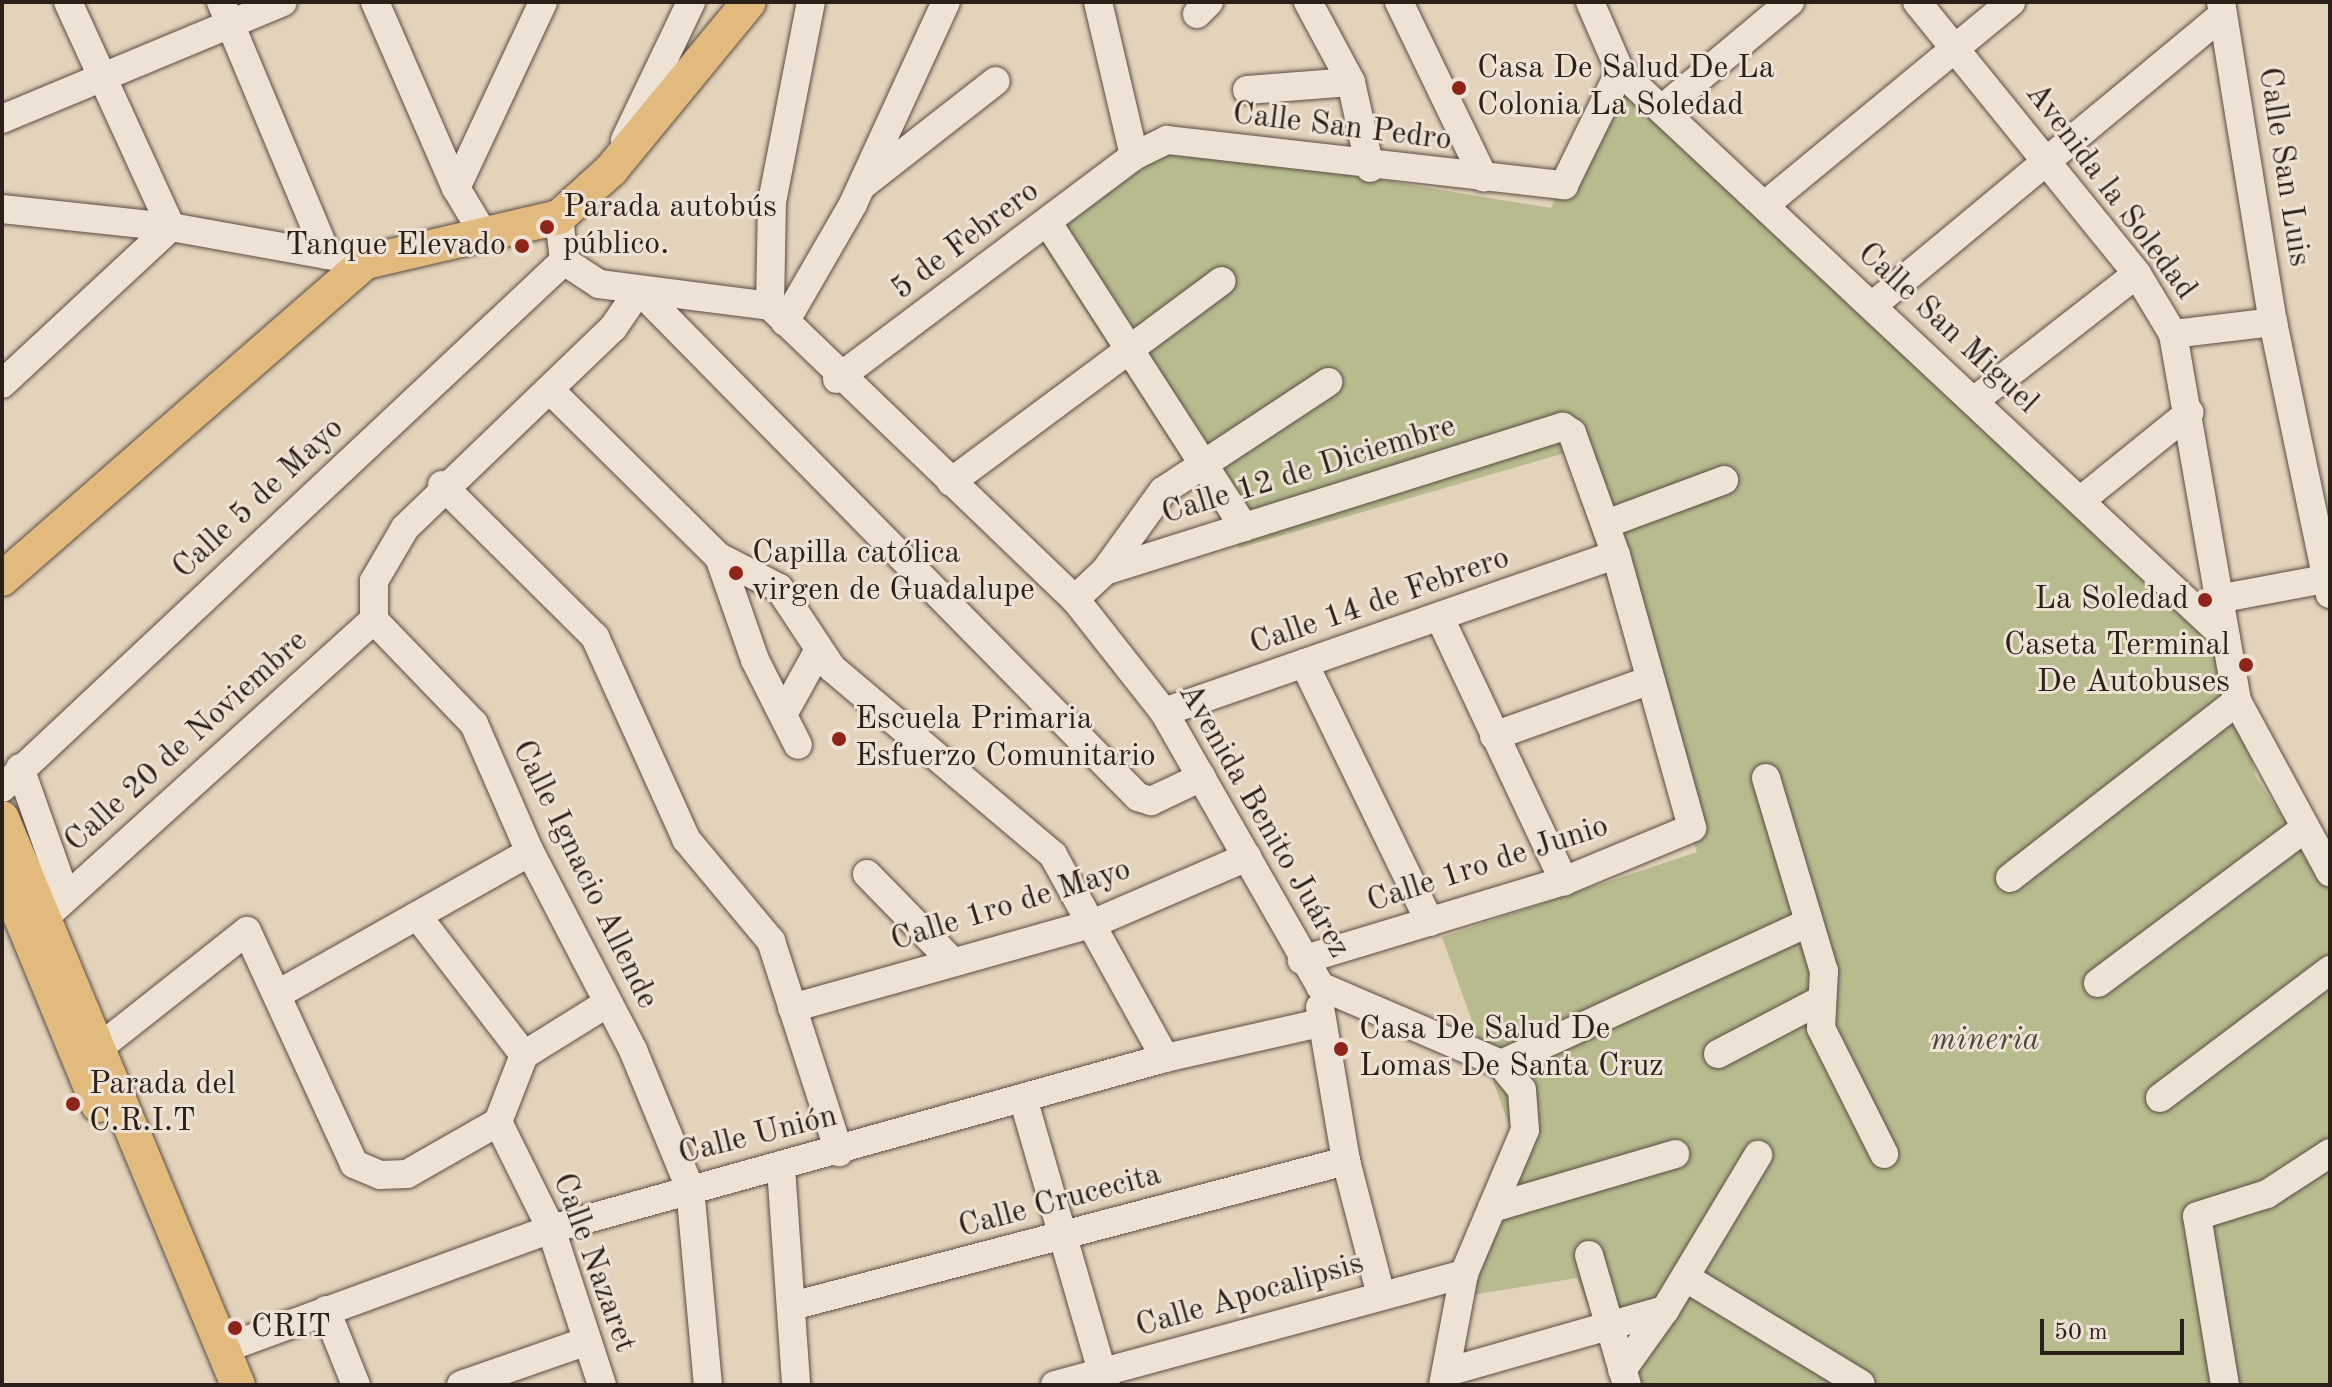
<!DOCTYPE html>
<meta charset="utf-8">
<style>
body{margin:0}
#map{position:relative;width:2332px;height:1387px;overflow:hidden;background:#e3d3bb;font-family:"Old Standard TT",serif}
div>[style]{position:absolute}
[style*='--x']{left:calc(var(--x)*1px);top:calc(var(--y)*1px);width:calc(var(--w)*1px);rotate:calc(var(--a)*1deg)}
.green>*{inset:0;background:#b7bb8e}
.roads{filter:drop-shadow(0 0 2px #594c42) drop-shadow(0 0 2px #594c42)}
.minor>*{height:28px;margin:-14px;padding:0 14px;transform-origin:14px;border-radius:14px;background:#ede2d3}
.major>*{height:34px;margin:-17px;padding:0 17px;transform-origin:17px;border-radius:17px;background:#e2ba7e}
.dots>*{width:22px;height:22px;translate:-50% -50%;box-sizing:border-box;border:4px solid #ede2d3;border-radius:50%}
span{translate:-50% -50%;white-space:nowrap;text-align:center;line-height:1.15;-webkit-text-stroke:6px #ede2d3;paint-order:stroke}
.poi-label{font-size:32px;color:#2b1f19}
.left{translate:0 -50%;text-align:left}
.right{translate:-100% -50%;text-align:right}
.street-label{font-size:32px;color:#2b1f19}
.park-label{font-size:32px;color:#4e4636;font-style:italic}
.frame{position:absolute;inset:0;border:4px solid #2b1f19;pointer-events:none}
.scale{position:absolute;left:2040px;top:1319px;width:144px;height:36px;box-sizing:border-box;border:4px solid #2b1f19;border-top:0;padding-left:10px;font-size:24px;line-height:28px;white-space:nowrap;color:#2b1f19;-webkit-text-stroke:6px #ede2d3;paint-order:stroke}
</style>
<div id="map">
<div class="green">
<div style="clip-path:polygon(1607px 77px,2227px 659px,2256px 777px,2330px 887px,2330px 1385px,1620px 1385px,1577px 1278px,1458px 1297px,1520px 1156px,1442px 937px,1697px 852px,1565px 453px,1239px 548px,1041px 242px,1168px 145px,1551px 208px)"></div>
</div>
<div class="roads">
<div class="minor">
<div style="--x:221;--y:2;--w:274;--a:67.3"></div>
<div style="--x:375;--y:2;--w:203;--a:66.5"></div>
<div style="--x:456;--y:188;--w:58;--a:59"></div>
<div style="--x:1098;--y:2;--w:158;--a:76.8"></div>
<div style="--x:1308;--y:2;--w:91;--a:61.7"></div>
<div style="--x:1351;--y:82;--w:88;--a:77.5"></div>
<div style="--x:1399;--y:2;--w:195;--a:64.2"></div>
<div style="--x:1590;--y:2;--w:75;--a:66.5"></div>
<div style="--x:1620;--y:71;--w:830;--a:43.1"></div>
<div style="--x:1917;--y:2;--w:350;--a:51"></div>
<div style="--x:2137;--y:274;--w:70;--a:59"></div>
<div style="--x:2173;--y:334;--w:373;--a:80.1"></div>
<div style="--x:2237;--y:701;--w:195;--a:61.5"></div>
<div style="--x:2221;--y:2;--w:324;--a:80.8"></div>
<div style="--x:2273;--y:322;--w:278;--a:78.2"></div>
<div style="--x:1197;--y:14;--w:17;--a:-45"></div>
<div style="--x:1247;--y:90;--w:104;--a:-4.4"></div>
<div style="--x:1662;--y:109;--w:167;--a:-39.9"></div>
<div style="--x:2;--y:119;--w:304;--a:-22.6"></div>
<div style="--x:625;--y:140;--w:153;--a:-64.4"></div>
<div style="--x:864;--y:184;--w:167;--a:-38"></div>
<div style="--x:456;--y:188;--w:205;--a:-64.9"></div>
<div style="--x:1765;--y:205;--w:319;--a:-39.5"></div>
<div style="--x:2;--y:209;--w:170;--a:6.1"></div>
<div style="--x:171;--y:227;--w:198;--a:10.2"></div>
<div style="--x:559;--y:217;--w:44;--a:83.5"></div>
<div style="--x:564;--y:261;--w:42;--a:33.3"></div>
<div style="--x:599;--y:284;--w:172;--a:7.3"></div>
<div style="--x:770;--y:306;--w:423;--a:43.9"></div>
<div style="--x:1075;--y:599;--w:144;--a:51.8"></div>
<div style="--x:1164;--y:712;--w:315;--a:60.3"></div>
<div style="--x:1320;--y:986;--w:197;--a:23.3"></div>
<div style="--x:1501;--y:1064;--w:33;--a:51"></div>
<div style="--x:1522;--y:1090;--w:40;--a:85.7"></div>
<div style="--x:1525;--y:1130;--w:156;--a:113"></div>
<div style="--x:1464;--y:1274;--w:113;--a:100.7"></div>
<div style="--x:1048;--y:223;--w:362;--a:57.2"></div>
<div style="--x:770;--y:306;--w:104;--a:-88.9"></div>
<div style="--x:772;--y:202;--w:204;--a:-79"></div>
<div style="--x:1872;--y:306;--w:456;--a:-39.7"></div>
<div style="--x:785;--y:322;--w:136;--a:-60"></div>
<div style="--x:853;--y:204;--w:222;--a:-65.3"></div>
<div style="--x:2173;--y:334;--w:101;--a:-6.8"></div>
<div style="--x:837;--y:379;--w:371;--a:-36.9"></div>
<div style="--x:1134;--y:156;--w:37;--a:-26"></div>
<div style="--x:1167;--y:140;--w:400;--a:6.5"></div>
<div style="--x:1564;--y:185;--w:127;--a:-63.8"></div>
<div style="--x:2;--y:384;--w:231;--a:-42.9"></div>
<div style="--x:171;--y:227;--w:247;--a:-114.6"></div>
<div style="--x:550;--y:390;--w:238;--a:44.7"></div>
<div style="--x:719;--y:557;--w:68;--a:27.3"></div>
<div style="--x:779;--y:588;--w:96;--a:56.5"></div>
<div style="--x:832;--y:668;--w:289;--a:40.2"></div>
<div style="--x:1053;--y:855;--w:232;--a:61.1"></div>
<div style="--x:1975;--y:400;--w:205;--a:-37.9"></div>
<div style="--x:951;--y:482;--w:337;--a:-36.6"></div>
<div style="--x:442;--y:485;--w:216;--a:44.8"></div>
<div style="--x:595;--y:637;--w:222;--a:65.7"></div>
<div style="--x:686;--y:839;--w:133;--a:50.2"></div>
<div style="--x:771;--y:941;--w:222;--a:72.1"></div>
<div style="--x:2080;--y:501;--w:141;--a:-39"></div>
<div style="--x:1606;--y:524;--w:126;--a:-20.4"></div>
<div style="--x:719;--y:557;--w:109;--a:70.7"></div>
<div style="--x:755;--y:660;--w:95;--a:63.2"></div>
<div style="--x:1105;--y:571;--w:99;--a:-54.1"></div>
<div style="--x:1163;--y:491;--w:198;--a:-33.4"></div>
<div style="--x:2223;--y:598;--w:109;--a:-10.6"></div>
<div style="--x:1075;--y:599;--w:41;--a:-43"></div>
<div style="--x:1105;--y:571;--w:480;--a:-17.5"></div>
<div style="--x:1563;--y:427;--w:11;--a:34"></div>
<div style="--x:1572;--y:433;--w:130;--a:70.2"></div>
<div style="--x:1616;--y:555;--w:283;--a:74.4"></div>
<div style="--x:1692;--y:828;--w:139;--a:157.5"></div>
<div style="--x:1564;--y:881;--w:274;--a:163.2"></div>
<div style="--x:374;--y:620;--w:39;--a:-90"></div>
<div style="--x:374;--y:581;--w:61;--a:-59.7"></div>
<div style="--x:405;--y:528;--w:289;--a:-43.9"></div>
<div style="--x:613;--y:328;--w:46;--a:-55.6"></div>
<div style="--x:639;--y:290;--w:711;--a:45.46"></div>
<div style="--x:1138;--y:797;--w:14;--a:17"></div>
<div style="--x:1151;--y:801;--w:56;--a:-25.2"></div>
<div style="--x:374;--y:620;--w:144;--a:46.1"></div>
<div style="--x:474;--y:724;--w:140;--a:66.4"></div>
<div style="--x:530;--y:852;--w:223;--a:62.5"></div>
<div style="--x:633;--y:1050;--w:149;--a:67.6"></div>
<div style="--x:690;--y:1188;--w:198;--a:84.8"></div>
<div style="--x:1441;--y:620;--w:289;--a:64.8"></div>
<div style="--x:1304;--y:663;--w:288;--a:64.1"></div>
<div style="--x:785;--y:711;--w:66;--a:-61.1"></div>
<div style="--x:1164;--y:712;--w:478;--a:-19.2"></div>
<div style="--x:1494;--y:736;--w:166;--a:-19.7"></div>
<div style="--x:20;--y:768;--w:137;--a:70.4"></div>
<div style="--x:1766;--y:778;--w:202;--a:73.3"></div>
<div style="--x:1824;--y:971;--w:57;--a:93"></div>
<div style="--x:1821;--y:1028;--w:141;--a:63.4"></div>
<div style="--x:2;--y:788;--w:770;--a:-43.16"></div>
<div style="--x:867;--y:874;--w:123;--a:45.7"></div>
<div style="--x:2010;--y:878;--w:288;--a:-37.9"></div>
<div style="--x:46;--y:916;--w:442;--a:-42.1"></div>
<div style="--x:419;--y:918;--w:173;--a:52.5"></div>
<div style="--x:2098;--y:983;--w:257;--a:-36.8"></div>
<div style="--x:278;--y:994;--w:289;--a:-29.4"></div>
<div style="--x:1320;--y:1007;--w:156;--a:80.4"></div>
<div style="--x:1346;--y:1161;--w:138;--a:75.4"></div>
<div style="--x:792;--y:1008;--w:314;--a:-15.7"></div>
<div style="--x:1094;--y:923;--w:167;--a:-23.3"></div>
<div style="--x:100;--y:1047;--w:187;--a:-38.3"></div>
<div style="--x:247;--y:931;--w:256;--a:65.3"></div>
<div style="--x:354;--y:1164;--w:28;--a:23"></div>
<div style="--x:380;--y:1175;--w:27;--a:-2"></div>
<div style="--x:407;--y:1174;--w:105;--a:-29.7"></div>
<div style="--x:498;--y:1122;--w:72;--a:-68.8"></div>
<div style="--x:524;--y:1055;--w:97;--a:-31.9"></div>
<div style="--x:1718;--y:1054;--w:116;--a:-27.7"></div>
<div style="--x:1501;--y:1064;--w:336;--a:-24.7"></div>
<div style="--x:1023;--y:1098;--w:299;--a:73.9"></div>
<div style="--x:2160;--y:1098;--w:213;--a:-37"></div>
<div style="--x:498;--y:1122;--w:119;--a:63.6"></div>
<div style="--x:551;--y:1229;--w:164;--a:71.9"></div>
<div style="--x:781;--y:1168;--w:218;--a:86"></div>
<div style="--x:1492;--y:1208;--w:191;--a:-16.4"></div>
<div style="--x:1589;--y:1255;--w:135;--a:73.7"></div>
<div style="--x:1688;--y:1279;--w:202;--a:31.3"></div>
<div style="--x:792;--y:1306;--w:573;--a:-14.67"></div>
<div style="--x:326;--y:1310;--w:81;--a:68.2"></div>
<div style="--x:223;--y:1349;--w:349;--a:-20.1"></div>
<div style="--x:551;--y:1229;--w:637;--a:-15.56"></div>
<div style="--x:1165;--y:1058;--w:159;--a:-12.7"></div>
<div style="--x:1622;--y:1370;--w:74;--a:-54.4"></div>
<div style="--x:1447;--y:1372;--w:227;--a:-15.9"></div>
<div style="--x:1665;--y:1310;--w:181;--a:-59"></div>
<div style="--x:461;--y:1385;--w:133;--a:-19.2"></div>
<div style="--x:1055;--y:1385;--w:424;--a:-15.2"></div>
<div style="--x:2225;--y:1385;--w:171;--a:-99.4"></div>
<div style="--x:2197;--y:1216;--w:73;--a:-17.4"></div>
<div style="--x:2267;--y:1194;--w:75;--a:-33.1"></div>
</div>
<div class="major">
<div style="--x:2;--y:579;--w:483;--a:-41.1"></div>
<div style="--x:366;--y:262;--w:198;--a:-13.1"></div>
<div style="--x:559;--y:217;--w:70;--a:-42.1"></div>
<div style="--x:611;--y:170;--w:217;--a:-50.6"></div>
<div style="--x:2;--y:818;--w:614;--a:67.4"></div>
<div style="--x:2;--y:872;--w:252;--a:67.6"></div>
</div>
</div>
<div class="dots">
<div style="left:1459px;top:88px;background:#8f2418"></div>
<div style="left:547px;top:227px;background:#8f2418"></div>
<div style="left:522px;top:246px;background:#8f2418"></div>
<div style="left:736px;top:573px;background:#8f2418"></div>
<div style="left:2205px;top:600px;background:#8f2418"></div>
<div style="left:2246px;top:665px;background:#8f2418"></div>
<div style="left:839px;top:739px;background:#8f2418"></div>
<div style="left:1341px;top:1049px;background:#8f2418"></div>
<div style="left:73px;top:1104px;background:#8f2418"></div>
<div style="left:235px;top:1328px;background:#8f2418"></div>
</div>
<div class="poi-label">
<span class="left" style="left:1477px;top:88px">Casa De Salud De La<br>Colonia La Soledad</span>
<span class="left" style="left:563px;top:227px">Parada autobús<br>público.</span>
<span class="right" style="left:506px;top:246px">Tanque Elevado</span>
<span class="left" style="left:752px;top:573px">Capilla católica<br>virgen de Guadalupe</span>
<span class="right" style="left:2189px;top:600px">La Soledad</span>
<span class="right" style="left:2230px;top:665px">Caseta Terminal<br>De Autobuses</span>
<span class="left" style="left:855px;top:739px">Escuela Primaria<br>Esfuerzo Comunitario</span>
<span class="left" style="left:1359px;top:1049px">Casa De Salud De<br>Lomas De Santa Cruz</span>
<span class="left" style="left:89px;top:1104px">Parada del<br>C.R.I.T</span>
<span class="left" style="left:251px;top:1328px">CRIT</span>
</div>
<div class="street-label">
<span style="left:1342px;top:128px;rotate:7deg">Calle San Pedro</span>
<span style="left:2283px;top:167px;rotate:81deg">Calle San Luis</span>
<span style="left:2110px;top:192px;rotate:53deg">Avenida la Soledad</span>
<span style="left:966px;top:241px;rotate:-37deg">5 de Febrero</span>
<span style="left:1947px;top:329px;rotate:43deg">Calle San Miguel</span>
<span style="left:1309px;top:471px;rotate:-17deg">Calle 12 de Diciembre</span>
<span style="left:259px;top:499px;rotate:-43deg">Calle 5 de Mayo</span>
<span style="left:1380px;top:602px;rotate:-19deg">Calle 14 de Febrero</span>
<span style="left:187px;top:742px;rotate:-42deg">Calle 20 de Noviembre</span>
<span style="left:1263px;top:821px;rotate:60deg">Avenida Benito Juárez</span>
<span style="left:1488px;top:865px;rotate:-18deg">Calle 1ro de Junio</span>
<span style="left:584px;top:875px;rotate:64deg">Calle Ignacio Allende</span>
<span style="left:1011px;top:906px;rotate:-17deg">Calle 1ro de Mayo</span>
<span style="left:758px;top:1136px;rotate:-14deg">Calle Unión</span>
<span style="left:1060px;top:1202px;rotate:-15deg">Calle Crucecita</span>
<span style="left:593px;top:1263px;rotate:70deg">Calle Nazaret</span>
<span style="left:1250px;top:1296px;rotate:-16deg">Calle Apocalipsis</span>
</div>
<div class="park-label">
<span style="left:1985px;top:1041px">mineria</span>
</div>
<div class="frame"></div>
<div class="scale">50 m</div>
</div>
